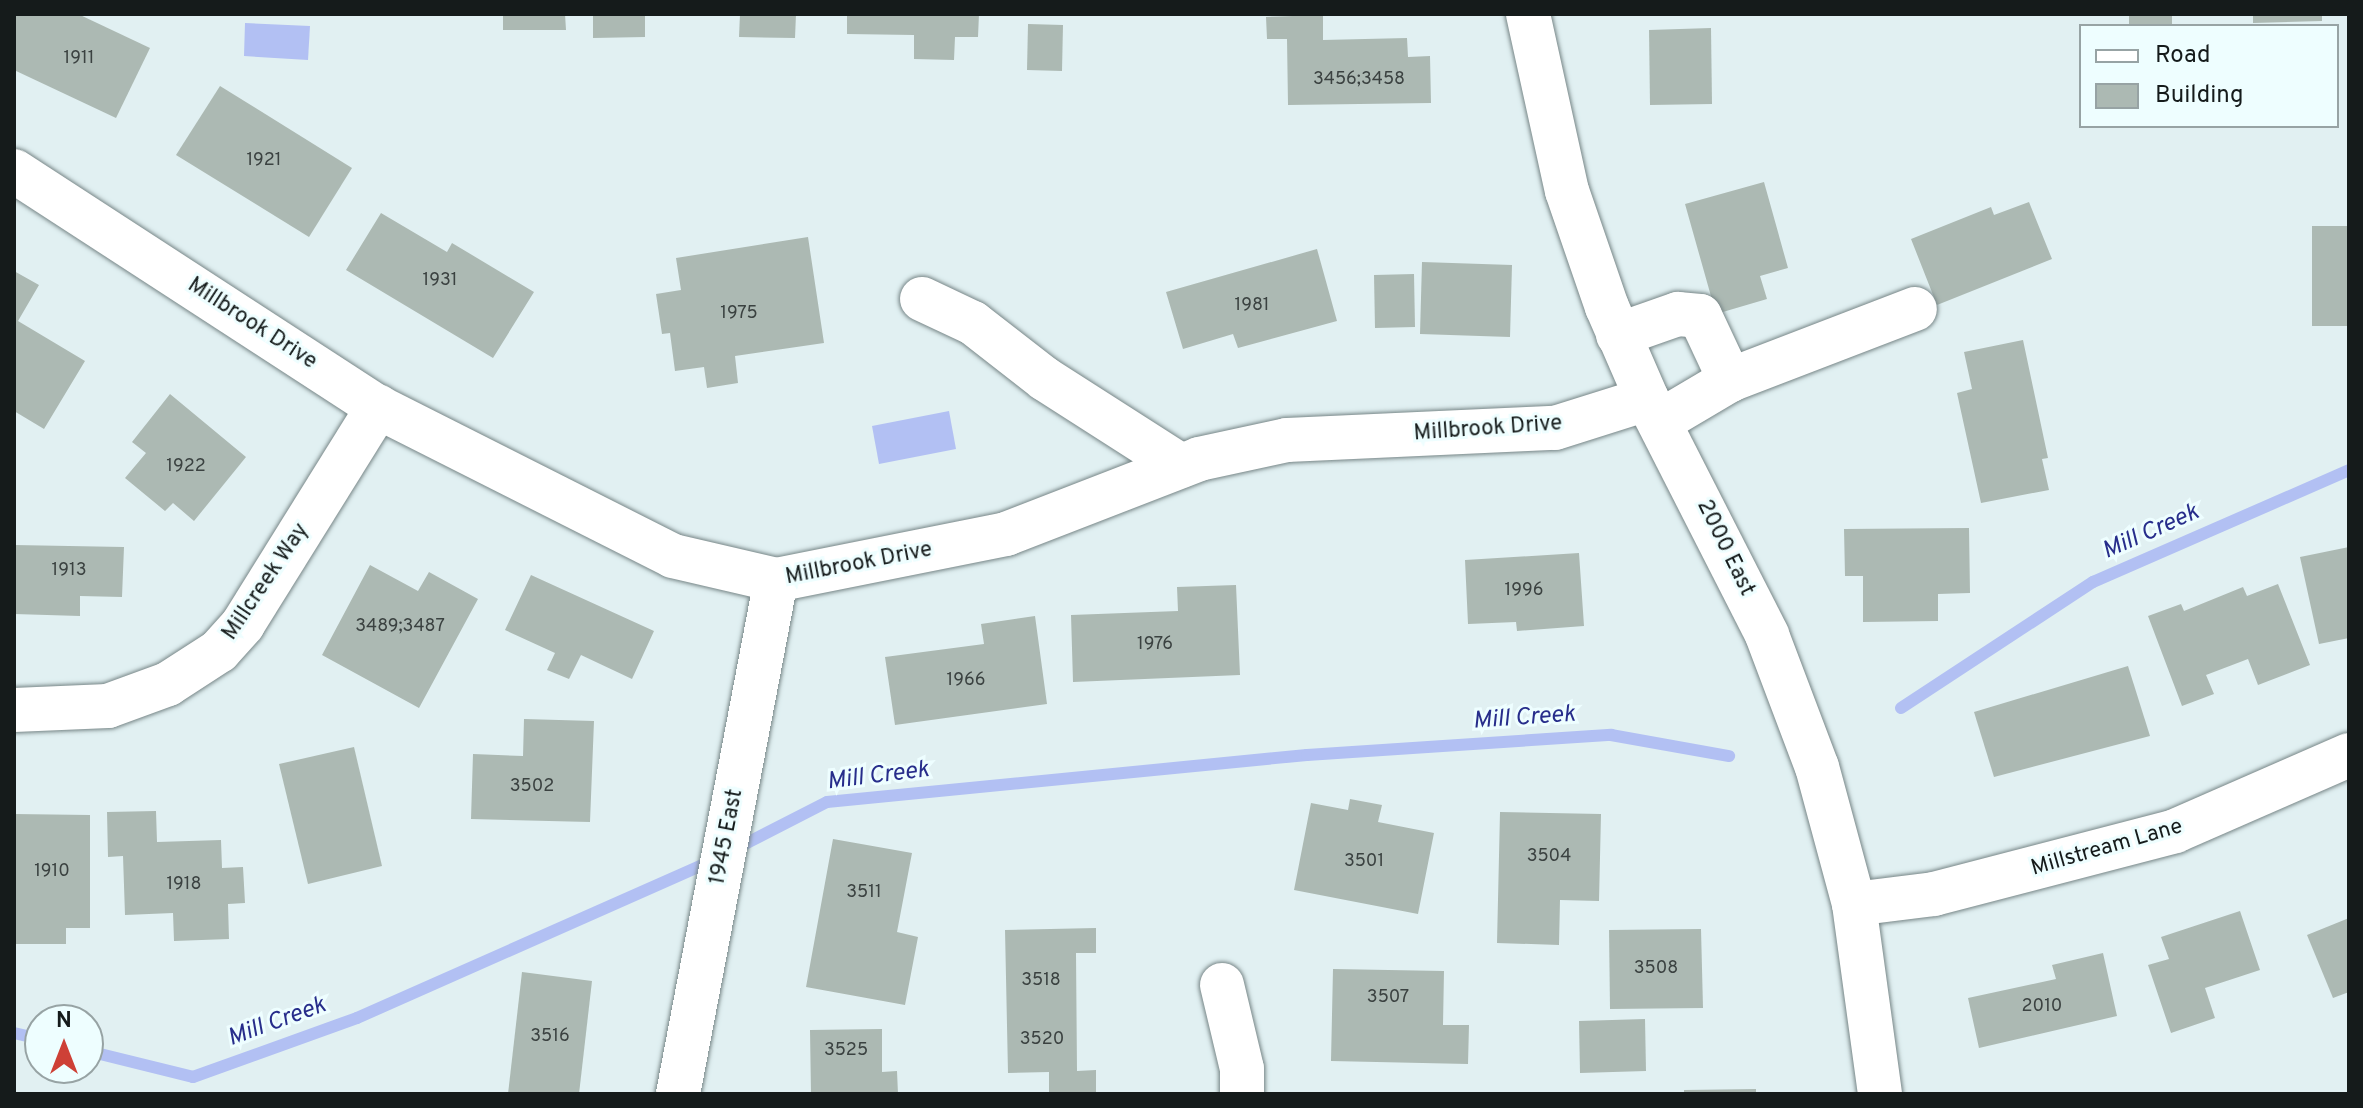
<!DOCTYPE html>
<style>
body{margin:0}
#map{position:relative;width:2363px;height:1108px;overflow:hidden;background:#e1f0f2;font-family:Overpass,sans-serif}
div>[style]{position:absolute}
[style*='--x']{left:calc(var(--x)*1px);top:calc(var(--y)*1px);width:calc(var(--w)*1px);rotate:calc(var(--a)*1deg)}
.water>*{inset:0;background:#b2c0f3}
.stream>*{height:12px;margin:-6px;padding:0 6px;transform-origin:6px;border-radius:6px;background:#b2c0f3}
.building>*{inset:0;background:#acb9b3}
.roads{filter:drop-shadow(0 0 2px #778687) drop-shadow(0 0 2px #778687)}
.minor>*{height:44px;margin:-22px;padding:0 22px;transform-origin:22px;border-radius:22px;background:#fff}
span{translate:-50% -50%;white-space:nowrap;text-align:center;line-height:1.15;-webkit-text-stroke:6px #eefeff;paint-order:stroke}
.number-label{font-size:18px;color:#3b4241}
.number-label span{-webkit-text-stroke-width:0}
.street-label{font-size:22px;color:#151b1b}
.water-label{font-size:24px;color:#272d8b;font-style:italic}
.frame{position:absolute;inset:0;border:16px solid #151b1b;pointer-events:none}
.legend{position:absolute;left:2079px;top:24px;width:260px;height:104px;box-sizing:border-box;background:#eefeff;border:2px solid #97a3a4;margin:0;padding:10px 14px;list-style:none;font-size:24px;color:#151b1b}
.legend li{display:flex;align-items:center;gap:16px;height:40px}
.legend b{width:40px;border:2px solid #97a3a4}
.north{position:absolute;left:24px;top:1004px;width:80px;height:80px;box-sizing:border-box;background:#eefeff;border:2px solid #97a3a4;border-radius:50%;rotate:0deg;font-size:22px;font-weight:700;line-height:32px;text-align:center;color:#151b1b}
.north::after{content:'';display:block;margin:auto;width:28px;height:36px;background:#ce4036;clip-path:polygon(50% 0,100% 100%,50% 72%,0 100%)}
</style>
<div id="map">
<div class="water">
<div style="clip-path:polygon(245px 23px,310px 26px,308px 60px,244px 56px)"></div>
<div style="clip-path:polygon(949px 411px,956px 449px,879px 464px,872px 426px)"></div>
</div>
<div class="stream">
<div style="--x:1901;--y:708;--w:230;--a:-33.3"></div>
<div style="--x:2093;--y:582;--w:279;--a:-23.6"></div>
<div style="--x:737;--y:848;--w:101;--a:-27.1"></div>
<div style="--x:827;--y:802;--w:482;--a:-5.6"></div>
<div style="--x:1307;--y:755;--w:305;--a:-3.8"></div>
<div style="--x:1611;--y:735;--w:120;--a:10.1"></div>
<div style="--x:14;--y:1033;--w:27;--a:13"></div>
<div style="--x:88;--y:1051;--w:108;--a:13.9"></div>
<div style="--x:193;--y:1077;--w:174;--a:-19.8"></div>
<div style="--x:357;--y:1018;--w:389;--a:-23.9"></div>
</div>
<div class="building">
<div style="clip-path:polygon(16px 14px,78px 14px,150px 48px,116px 118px,14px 70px)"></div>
<div style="clip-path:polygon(503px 14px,565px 14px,566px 30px,503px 30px)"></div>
<div style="clip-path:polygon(593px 14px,645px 14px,645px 37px,593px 38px)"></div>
<div style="clip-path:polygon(740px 14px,796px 14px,795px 38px,739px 37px)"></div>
<div style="clip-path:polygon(847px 14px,979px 14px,978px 37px,955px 37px,954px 60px,914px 59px,914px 35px,847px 34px)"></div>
<div style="clip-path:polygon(2129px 14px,2172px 14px,2172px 26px,2129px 26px)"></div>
<div style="clip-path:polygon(2253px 14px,2322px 14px,2322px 21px,2253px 23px)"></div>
<div style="clip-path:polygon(1323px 15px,1323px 40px,1407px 38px,1408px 57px,1430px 56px,1431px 103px,1288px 105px,1287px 39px,1267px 39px,1266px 17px)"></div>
<div style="clip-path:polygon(1028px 24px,1063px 25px,1062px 71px,1027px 70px)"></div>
<div style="clip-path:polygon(1711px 28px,1712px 104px,1650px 105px,1649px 30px)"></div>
<div style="clip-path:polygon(220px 86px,352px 168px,309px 237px,176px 155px)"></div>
<div style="clip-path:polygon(1764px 182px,1788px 268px,1760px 276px,1767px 299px,1716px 314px,1685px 204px)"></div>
<div style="clip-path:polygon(2029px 202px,2052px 259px,1937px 305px,1911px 239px,1991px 207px,1994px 215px)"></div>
<div style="clip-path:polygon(381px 213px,447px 252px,452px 243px,534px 292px,493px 358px,346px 270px)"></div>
<div style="clip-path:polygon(2312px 226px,2349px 226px,2349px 326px,2312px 326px)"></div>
<div style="clip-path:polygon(808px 237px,824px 343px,735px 356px,738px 383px,707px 388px,704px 367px,675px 371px,670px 333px,662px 334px,656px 294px,681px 290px,676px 258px)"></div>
<div style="clip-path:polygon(1317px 249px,1337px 321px,1238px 348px,1233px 334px,1183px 349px,1166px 292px)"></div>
<div style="clip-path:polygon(1422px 262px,1512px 265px,1510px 337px,1420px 334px)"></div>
<div style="clip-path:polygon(14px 271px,39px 285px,18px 321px,85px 361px,44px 429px,14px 411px)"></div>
<div style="clip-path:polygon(1414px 274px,1415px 327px,1375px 328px,1374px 275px)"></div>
<div style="clip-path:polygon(2023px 340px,2048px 458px,2042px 459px,2049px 490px,1981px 503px,1957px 393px,1972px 389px,1964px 352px)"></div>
<div style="clip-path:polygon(170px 394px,246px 457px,194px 521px,173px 503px,165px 511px,125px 478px,146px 453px,132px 442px)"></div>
<div style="clip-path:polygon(1969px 528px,1970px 593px,1938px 594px,1938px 621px,1863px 622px,1863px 576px,1845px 576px,1844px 529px)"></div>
<div style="clip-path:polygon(14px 545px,124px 547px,122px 597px,80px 596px,80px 616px,14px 614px)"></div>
<div style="clip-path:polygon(2349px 547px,2349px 638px,2319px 644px,2300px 557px)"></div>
<div style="clip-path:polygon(1579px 553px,1584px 626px,1517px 631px,1516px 622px,1468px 624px,1465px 560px)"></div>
<div style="clip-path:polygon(370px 565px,418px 591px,429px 572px,478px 599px,419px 708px,322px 655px)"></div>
<div style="clip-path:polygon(531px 575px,654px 631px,632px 679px,581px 655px,569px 679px,547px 670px,555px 653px,505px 630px)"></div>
<div style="clip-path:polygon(2278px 584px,2310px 665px,2258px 685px,2248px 659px,2206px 675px,2214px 694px,2182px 706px,2148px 616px,2181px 604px,2184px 611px,2243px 587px,2247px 596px)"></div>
<div style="clip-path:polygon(1236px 585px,1240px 675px,1073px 682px,1071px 615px,1178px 611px,1177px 587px)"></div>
<div style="clip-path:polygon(1035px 616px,1047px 704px,895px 725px,885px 657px,984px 644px,981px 624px)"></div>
<div style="clip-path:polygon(2128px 666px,2150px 736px,1994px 777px,1974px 712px)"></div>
<div style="clip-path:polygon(524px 719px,594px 721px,590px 822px,471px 819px,473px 754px,523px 756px)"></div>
<div style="clip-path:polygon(354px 747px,382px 866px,308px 884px,279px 764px)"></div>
<div style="clip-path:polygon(1350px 799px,1382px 805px,1378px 822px,1434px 833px,1418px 914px,1294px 890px,1311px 803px,1348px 810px)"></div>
<div style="clip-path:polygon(156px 811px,157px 842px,221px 840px,222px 868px,243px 867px,245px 903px,228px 904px,229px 939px,174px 941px,173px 913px,125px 915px,123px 856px,108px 857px,107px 812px)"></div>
<div style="clip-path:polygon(1500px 812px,1601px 814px,1599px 901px,1560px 900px,1559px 945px,1497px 943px)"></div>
<div style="clip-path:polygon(14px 814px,90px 815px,90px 928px,66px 928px,66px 944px,14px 944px)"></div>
<div style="clip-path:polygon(833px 839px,912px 853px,897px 932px,918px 937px,905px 1005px,806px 987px)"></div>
<div style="clip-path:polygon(2240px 911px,2260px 970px,2205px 988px,2215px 1018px,2171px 1033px,2148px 965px,2169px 959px,2161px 937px)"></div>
<div style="clip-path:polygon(2349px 918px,2349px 992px,2333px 998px,2307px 935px)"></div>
<div style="clip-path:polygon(1096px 928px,1096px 953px,1076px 953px,1077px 1071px,1096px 1070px,1096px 1094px,1049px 1094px,1049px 1072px,1008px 1073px,1005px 930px)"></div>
<div style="clip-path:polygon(1701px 929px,1703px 1008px,1610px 1009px,1609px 930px)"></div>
<div style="clip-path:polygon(2103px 953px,2117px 1016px,1979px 1048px,1968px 998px,2056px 979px,2052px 965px)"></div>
<div style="clip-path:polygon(1333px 969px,1444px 971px,1443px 1025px,1469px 1025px,1468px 1064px,1331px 1061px)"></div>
<div style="clip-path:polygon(522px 972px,592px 981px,579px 1094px,508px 1094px)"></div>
<div style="clip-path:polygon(1645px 1019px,1646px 1071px,1580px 1073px,1579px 1021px)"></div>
<div style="clip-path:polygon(882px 1029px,882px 1072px,897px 1071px,898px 1094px,811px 1094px,810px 1030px)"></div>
<div style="clip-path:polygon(1756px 1089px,1756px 1094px,1684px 1094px,1684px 1090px)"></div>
</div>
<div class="roads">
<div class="minor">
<div style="--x:1528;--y:14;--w:181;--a:77.6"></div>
<div style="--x:1567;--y:191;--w:123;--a:71"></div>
<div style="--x:1607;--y:307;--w:100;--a:66.5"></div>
<div style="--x:1647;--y:399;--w:265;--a:63"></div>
<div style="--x:1767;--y:635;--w:141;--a:69.3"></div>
<div style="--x:1817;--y:767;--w:142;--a:74.9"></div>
<div style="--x:1854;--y:904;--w:192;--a:82.2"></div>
<div style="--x:14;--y:171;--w:434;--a:33"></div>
<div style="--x:378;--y:407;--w:330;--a:26.8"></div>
<div style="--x:673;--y:556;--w:106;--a:13.1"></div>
<div style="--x:776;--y:580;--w:235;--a:-11.3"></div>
<div style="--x:1006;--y:534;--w:207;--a:-21.2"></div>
<div style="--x:1199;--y:459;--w:90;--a:-12.2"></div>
<div style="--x:1287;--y:440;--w:268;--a:-2.6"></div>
<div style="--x:1555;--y:428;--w:96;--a:-17.5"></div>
<div style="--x:922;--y:299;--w:56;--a:25.2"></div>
<div style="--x:973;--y:323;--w:91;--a:37.9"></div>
<div style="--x:1045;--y:379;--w:161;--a:32.6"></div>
<div style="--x:1618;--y:335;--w:64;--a:-19.3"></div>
<div style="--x:1678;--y:314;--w:22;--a:5"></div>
<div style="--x:1700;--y:316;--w:71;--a:64.9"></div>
<div style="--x:1730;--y:380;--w:82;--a:149.4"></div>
<div style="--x:1730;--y:380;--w:198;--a:-21"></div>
<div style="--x:14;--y:710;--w:94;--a:-2.4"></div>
<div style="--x:108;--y:706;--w:64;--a:-20.1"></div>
<div style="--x:168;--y:684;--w:61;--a:-32.9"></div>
<div style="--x:219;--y:651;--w:36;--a:-48"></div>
<div style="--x:243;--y:624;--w:256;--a:-58.1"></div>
<div style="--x:1854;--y:904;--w:81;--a:-7.1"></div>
<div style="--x:1934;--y:894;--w:249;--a:-14.6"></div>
<div style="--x:2175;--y:831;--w:190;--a:-23.6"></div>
<div style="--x:1222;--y:985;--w:86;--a:76.6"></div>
<div style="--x:1242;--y:1069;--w:25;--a:90"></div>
<div style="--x:678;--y:1094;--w:523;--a:-79.21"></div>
</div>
</div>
<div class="number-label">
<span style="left:79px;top:59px">1911</span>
<span style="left:1359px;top:80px">3456;3458</span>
<span style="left:264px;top:161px">1921</span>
<span style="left:440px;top:281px">1931</span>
<span style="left:1252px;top:306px">1981</span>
<span style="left:739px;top:314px">1975</span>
<span style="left:186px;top:467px">1922</span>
<span style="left:69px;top:571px">1913</span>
<span style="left:1524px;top:591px">1996</span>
<span style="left:400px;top:627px">3489;3487</span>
<span style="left:1155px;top:645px">1976</span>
<span style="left:966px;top:681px">1966</span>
<span style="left:532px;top:787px">3502</span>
<span style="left:1549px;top:857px">3504</span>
<span style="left:1364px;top:862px">3501</span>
<span style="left:52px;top:872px">1910</span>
<span style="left:184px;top:885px">1918</span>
<span style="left:864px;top:893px">3511</span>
<span style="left:1656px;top:969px">3508</span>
<span style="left:1041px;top:981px">3518</span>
<span style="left:1388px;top:998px">3507</span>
<span style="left:2042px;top:1007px">2010</span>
<span style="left:550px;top:1037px">3516</span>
<span style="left:1042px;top:1040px">3520</span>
<span style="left:846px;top:1051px">3525</span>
</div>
<div class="street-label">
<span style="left:252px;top:324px;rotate:33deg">Millbrook Drive</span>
<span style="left:1488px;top:429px;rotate:-4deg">Millbrook Drive</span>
<span style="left:1725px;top:548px;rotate:64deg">2000 East</span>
<span style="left:859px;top:564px;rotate:-11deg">Millbrook Drive</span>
<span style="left:266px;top:582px;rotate:-56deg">Millcreek Way</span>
<span style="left:727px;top:837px;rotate:-79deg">1945 East</span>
<span style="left:2107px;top:848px;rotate:-16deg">Millstream Lane</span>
</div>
<div class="water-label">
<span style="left:2151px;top:533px;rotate:-24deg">Mill Creek</span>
<span style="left:1524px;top:719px;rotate:-4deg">Mill Creek</span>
<span style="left:878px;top:777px;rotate:-7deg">Mill Creek</span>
<span style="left:277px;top:1023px;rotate:-20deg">Mill Creek</span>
</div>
<div class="frame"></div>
<ul class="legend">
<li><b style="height:10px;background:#fff"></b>Road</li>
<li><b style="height:22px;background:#acb9b3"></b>Building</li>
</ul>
<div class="north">N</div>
</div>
